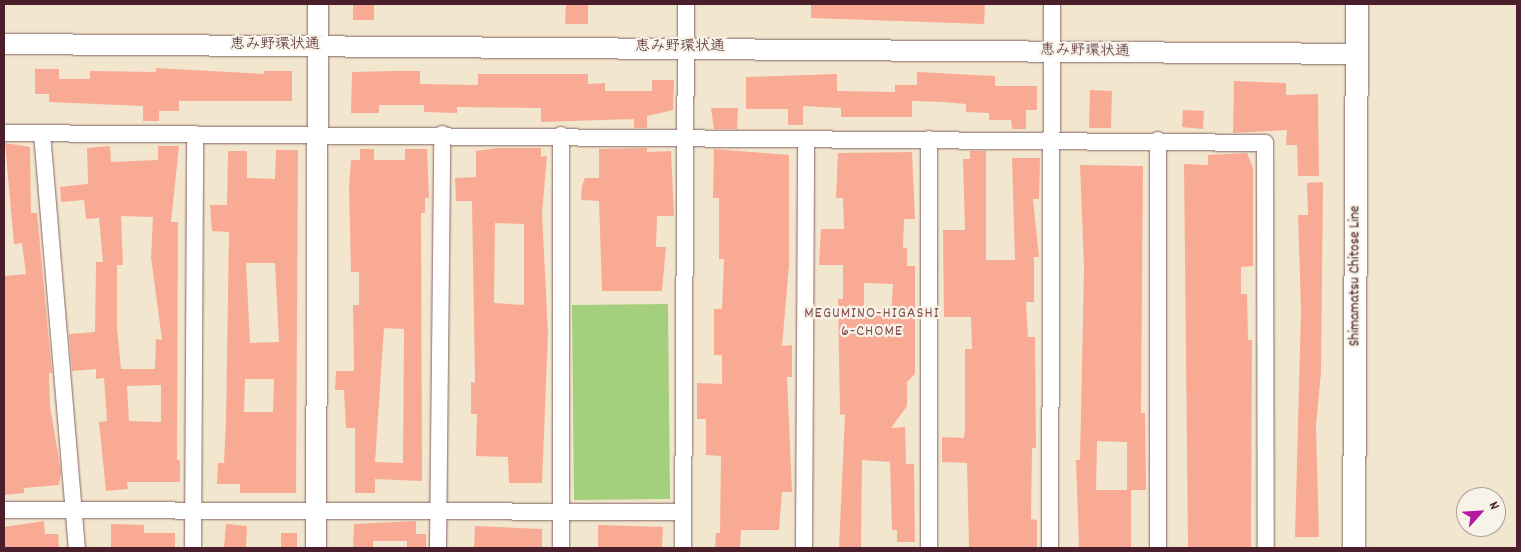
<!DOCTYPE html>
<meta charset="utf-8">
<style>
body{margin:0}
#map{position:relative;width:1521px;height:552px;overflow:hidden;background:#f3e6ce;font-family:Dekko,"Klee One",sans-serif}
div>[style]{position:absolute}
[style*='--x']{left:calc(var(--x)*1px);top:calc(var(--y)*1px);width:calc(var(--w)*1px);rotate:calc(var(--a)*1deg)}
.green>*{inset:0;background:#a4cf7c}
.building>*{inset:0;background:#f9aa95}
.roads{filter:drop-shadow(0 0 1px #856564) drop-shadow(0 0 1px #856564)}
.minor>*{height:16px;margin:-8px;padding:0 8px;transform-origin:8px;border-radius:8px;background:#fff}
.tertiary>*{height:20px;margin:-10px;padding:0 10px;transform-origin:10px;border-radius:10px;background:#fff}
.secondary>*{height:22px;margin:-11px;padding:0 11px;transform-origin:11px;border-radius:11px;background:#fff}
span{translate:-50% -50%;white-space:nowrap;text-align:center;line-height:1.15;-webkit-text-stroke:4.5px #f7f3e8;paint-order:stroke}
.street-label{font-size:15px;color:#4a1f2b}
.neighbourhood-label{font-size:16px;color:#875050;letter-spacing:1px}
.frame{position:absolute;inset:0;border:5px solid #4a1f2b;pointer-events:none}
.north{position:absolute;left:1456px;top:487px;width:50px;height:50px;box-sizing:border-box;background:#f7f3e8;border:1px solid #b29e9c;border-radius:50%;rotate:64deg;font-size:14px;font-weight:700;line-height:20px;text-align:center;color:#4a1f2b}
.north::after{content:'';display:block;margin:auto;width:18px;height:22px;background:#b5179e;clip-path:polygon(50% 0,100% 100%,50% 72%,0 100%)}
</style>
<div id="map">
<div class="green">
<div style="clip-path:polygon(668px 304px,670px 499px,574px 500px,572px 305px)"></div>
</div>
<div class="building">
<div style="clip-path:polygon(353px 4px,374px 4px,374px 20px,353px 20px)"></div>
<div style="clip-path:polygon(566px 4px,588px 4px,588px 24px,565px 24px)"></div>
<div style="clip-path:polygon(811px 4px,985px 4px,984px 24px,811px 18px)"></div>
<div style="clip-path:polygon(156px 68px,264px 74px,264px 71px,292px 71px,292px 101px,179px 101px,179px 111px,159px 111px,159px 121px,143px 121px,143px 106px,49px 102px,49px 94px,35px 94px,35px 69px,59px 69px,59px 79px,90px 79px,90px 71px,156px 72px)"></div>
<div style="clip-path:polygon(395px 71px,420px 71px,420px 84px,478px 85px,478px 74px,588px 74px,588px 84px,605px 83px,605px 91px,652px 91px,652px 80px,674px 80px,673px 110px,647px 116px,647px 128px,634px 128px,634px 119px,541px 122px,541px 108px,457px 107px,457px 113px,424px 112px,424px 105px,379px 105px,379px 113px,351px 113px,352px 72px)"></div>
<div style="clip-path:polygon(917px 72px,995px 76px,995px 86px,1037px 86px,1037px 110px,1026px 110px,1026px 129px,1012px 129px,1011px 120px,989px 120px,989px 113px,966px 112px,966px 104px,943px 102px,912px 101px,912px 117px,841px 117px,841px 108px,803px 106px,803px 125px,788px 125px,788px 109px,746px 109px,746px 77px,837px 74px,837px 91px,895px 92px,895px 85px,917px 85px)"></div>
<div style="clip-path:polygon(1234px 81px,1286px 83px,1286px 95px,1318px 94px,1319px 176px,1298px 176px,1297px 145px,1286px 145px,1287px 130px,1233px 133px)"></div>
<div style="clip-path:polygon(1090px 90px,1112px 91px,1111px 128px,1089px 128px)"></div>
<div style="clip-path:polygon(711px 108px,738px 108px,737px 129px,714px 129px)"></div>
<div style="clip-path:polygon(1183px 110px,1204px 111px,1203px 129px,1182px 127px)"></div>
<div style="clip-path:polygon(5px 143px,30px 147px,31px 213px,37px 213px,52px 373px,49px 373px,50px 406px,61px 472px,59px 485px,24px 488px,24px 493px,4px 495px,4px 276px,26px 274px,22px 243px,14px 244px)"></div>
<div style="clip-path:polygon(evenodd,110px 146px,111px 162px,158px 160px,158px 146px,179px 146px,171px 222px,178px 222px,177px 460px,180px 460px,180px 482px,127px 482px,128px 489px,106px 491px,99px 422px,107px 421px,104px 378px,96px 379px,96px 369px,72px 371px,69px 334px,95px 332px,96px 262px,103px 262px,99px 218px,86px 219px,84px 200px,61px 202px,60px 187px,88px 184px,87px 148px,110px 146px,121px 216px,153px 217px,151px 257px,162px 340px,156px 339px,155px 369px,121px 369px,117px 328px,117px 265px,123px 265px,121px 216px,110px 146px,161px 385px,161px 422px,129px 421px,127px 386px,161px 385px)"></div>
<div style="clip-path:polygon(evenodd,497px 148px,541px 148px,541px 157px,547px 156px,542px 213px,548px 334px,542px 483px,509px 483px,508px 457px,476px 456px,477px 414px,471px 414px,471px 382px,475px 383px,472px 201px,456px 201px,455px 178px,476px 177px,476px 151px,497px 148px,495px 223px,524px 224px,524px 305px,494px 303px,495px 223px)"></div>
<div style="clip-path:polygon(647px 148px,647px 152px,671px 151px,674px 216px,657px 216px,656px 247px,666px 247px,662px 291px,602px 291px,599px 201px,581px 200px,582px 186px,585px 178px,599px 178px,599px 149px)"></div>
<div style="clip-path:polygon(evenodd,360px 149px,374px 149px,374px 160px,405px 160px,405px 149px,427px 149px,429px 198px,425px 198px,425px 213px,421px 213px,422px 481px,375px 479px,375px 493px,355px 493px,355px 428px,346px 428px,344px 390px,335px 390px,336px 371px,354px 371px,353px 305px,359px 305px,359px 272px,351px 272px,349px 187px,351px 160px,360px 160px,360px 149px,384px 328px,404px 329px,403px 463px,375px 462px,384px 328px)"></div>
<div style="clip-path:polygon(714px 149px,789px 155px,789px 265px,782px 346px,792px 345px,792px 377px,787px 377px,792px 492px,782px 492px,779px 530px,741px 530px,740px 548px,715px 548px,716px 533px,720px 533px,721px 456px,706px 455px,706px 419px,697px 419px,697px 383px,722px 384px,722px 355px,714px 355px,714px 309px,722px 309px,724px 259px,719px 259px,719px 198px,713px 198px)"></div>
<div style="clip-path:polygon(evenodd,276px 150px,298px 150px,296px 493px,240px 493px,240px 484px,217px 484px,218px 463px,224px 463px,226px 420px,229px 232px,212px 231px,210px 205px,227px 205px,228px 151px,247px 151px,247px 178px,275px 179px,276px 150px,246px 263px,275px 263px,279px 342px,250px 343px,246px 263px,276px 150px,245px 379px,274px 379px,273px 412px,244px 412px,245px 379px)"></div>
<div style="clip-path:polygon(970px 151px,986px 151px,986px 260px,1015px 260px,1012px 158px,1040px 158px,1039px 199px,1033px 199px,1039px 257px,1034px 257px,1034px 302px,1026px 302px,1028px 337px,1035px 337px,1036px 448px,1032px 448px,1031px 519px,1037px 520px,1037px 548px,969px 548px,967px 463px,942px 462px,942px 437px,964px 438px,965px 429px,965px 349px,972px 349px,971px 317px,944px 317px,943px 230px,965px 230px,963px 159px,970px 159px)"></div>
<div style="clip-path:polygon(evenodd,912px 152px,915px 219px,904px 219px,903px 248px,907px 248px,907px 266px,915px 266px,915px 374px,907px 382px,907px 406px,891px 428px,905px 427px,906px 464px,914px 464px,915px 542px,897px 542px,897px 530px,892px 530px,890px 462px,862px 460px,861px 548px,839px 548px,845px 414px,840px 415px,838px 299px,843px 299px,843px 265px,819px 265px,821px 229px,844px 229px,843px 198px,836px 198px,838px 153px,912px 152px,864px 283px,893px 284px,891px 316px,864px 315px,864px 283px)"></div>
<div style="clip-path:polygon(1247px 153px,1253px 168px,1253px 266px,1241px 267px,1241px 294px,1247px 294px,1248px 340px,1252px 340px,1251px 548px,1188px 548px,1184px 164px,1208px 165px,1208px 155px)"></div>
<div style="clip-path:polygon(evenodd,1080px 165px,1143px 166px,1141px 413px,1145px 413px,1146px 490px,1131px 490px,1131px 547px,1079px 548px,1076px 460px,1080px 460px,1084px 267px,1080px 165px,1097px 441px,1127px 442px,1127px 490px,1096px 490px,1097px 441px)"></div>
<div style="clip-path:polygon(1323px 182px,1321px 372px,1316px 425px,1319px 537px,1295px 537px,1301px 310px,1298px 215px,1308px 215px,1307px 183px)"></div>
<div style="clip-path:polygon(44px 521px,45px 534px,58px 534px,59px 548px,4px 548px,4px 527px)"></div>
<div style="clip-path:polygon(416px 521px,416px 534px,426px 534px,426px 548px,407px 548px,407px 541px,373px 541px,373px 548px,353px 548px,354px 524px)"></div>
<div style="clip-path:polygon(111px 524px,144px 525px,144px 533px,175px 533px,175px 548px,111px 548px)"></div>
<div style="clip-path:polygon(226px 524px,247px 526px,246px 548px,224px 548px)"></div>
<div style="clip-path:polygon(598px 525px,663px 527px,662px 548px,598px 548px)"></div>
<div style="clip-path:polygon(475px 526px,542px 529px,542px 548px,474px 548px)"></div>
<div style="clip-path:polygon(281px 533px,297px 533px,297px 548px,281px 548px)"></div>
</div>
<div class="roads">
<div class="minor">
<div style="--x:4;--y:133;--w:1261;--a:0.45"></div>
<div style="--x:1265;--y:143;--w:405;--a:89.9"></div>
<div style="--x:42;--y:133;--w:416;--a:85.2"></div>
<div style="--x:4;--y:510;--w:679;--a:0.17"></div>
<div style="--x:193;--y:548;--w:414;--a:-89.7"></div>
<div style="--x:438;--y:548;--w:414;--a:-89.4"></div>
<div style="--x:561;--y:548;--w:413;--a:-90"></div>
<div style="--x:683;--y:548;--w:544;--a:-89.68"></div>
<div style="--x:804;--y:548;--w:409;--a:-89.7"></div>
<div style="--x:929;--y:548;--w:409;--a:-90"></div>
<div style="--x:1050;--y:548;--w:544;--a:-89.79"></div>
<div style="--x:1158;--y:548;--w:408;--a:-90"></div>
</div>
<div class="tertiary">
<div style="--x:4;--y:44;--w:1353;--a:0.42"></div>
<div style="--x:316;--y:548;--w:544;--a:-89.79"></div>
</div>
<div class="secondary">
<div style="--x:1354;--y:548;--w:544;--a:-89.68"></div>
</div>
</div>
<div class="street-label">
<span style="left:275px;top:46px">恵み野環状通</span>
<span style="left:680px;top:48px">恵み野環状通</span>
<span style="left:1085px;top:52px;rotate:1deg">恵み野環状通</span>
<span style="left:1356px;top:276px;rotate:-90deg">Shimamatsu Chitose Line</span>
</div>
<div class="neighbourhood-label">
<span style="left:872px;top:323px">MEGUMINO-HIGASHI<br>6-CHOME</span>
</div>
<div class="frame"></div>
<div class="north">N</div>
</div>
